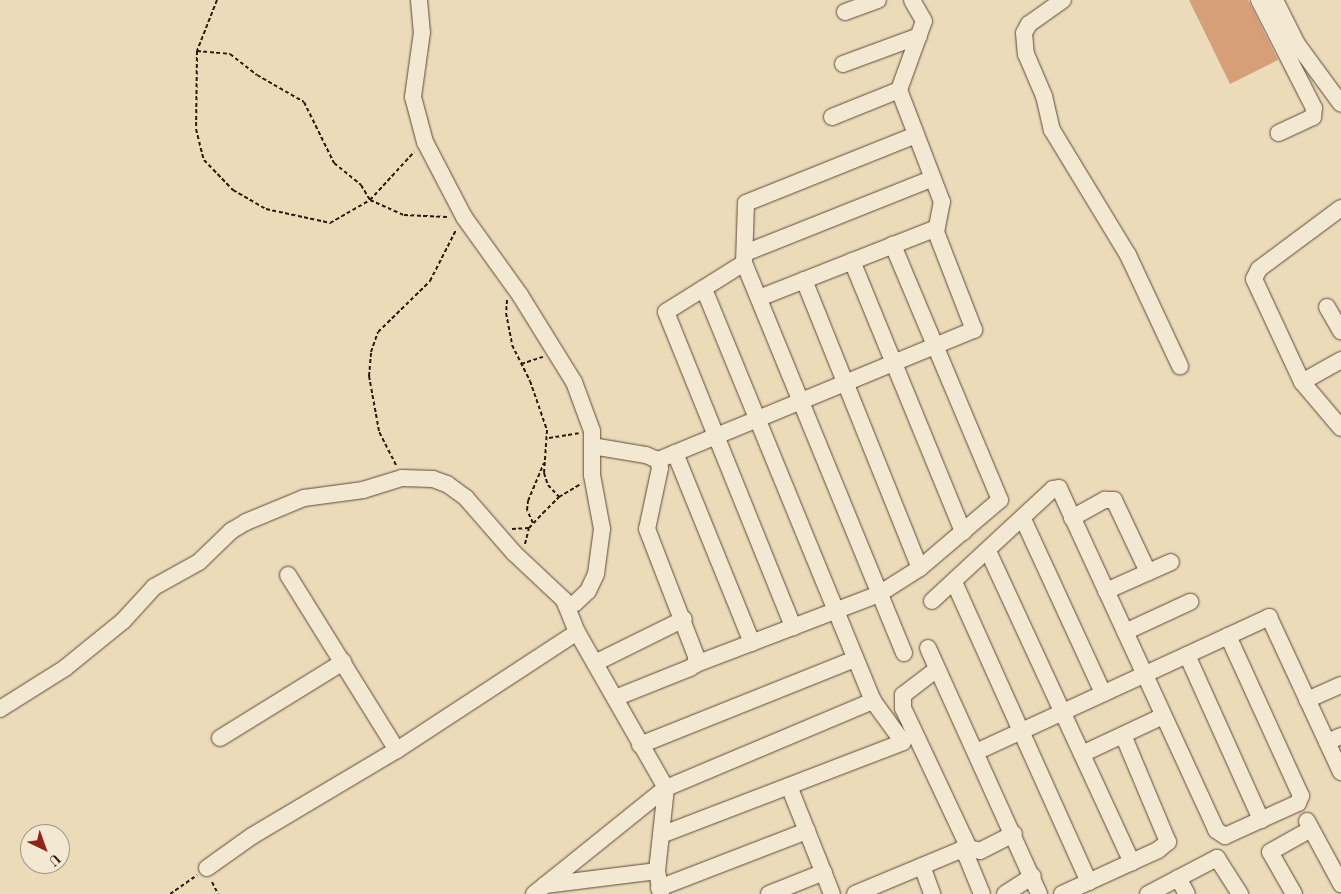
<!DOCTYPE html>
<style>
body{margin:0}
#map{position:relative;width:1341px;height:894px;overflow:hidden;background:#ecdbb9;font-family:"Old Standard TT",serif}
div>[style]{position:absolute}
[style*='--x']{left:calc(var(--x)*1px);top:calc(var(--y)*1px);width:calc(var(--w)*1px);rotate:calc(var(--a)*1deg)}
.building>*{inset:0;background:#d69f78}
.path>*{height:2px;margin-top:-1px;transform-origin:0;background:repeating-linear-gradient(90deg,#2d180d 0 4px,transparent 0 6.5px)}
.roads{filter:drop-shadow(0 0 1px #5d4938) drop-shadow(0 0 1px #5d4938)}
.minor>*{height:16px;margin:-8px;padding:0 8px;transform-origin:8px;border-radius:8px;background:#f3e8d2}
span{translate:-50% -50%;white-space:nowrap;text-align:center;line-height:1.15;-webkit-text-stroke:4px #f3e8d2;paint-order:stroke}
.north{position:absolute;left:20px;top:824px;width:50px;height:50px;box-sizing:border-box;background:#f3e8d2;border:1px solid #a49583;border-radius:50%;rotate:138deg;font-size:14px;font-weight:700;line-height:20px;text-align:center;color:#2d180d}
.north::after{content:'';display:block;margin:auto;width:18px;height:22px;background:#8f2418;clip-path:polygon(50% 0,100% 100%,50% 72%,0 100%)}
</style>
<div id="map">
<div class="building">
<div style="clip-path:polygon(1189px 0,1248px 0,1278px 60px,1230px 84px)"></div>
</div>
<div class="path">
<div style="--x:217;--y:0;--w:55;--a:111.4"></div>
<div style="--x:197;--y:51;--w:78;--a:90.7"></div>
<div style="--x:196;--y:129;--w:32;--a:76"></div>
<div style="--x:204;--y:160;--w:42;--a:46"></div>
<div style="--x:233;--y:190;--w:38;--a:30"></div>
<div style="--x:266;--y:209;--w:66;--a:12.3"></div>
<div style="--x:330;--y:223;--w:46;--a:-29.9"></div>
<div style="--x:370;--y:200;--w:37;--a:24"></div>
<div style="--x:404;--y:215;--w:43;--a:2.7"></div>
<div style="--x:197;--y:51;--w:33;--a:5"></div>
<div style="--x:230;--y:54;--w:34;--a:38"></div>
<div style="--x:257;--y:75;--w:54;--a:29.9"></div>
<div style="--x:304;--y:102;--w:68;--a:63.8"></div>
<div style="--x:334;--y:163;--w:35;--a:39"></div>
<div style="--x:361;--y:185;--w:17;--a:59"></div>
<div style="--x:370;--y:200;--w:65;--a:-47.5"></div>
<div style="--x:507;--y:300;--w:13;--a:94"></div>
<div style="--x:506;--y:313;--w:33;--a:79"></div>
<div style="--x:512;--y:345;--w:40;--a:63.4"></div>
<div style="--x:530;--y:381;--w:52;--a:70.9"></div>
<div style="--x:547;--y:430;--w:43;--a:94"></div>
<div style="--x:544;--y:473;--w:13;--a:72"></div>
<div style="--x:548;--y:485;--w:16;--a:47"></div>
<div style="--x:521;--y:364;--w:23;--a:-18"></div>
<div style="--x:549;--y:438;--w:30;--a:-9"></div>
<div style="--x:396;--y:465;--w:38;--a:-117"></div>
<div style="--x:379;--y:431;--w:56;--a:-100.3"></div>
<div style="--x:369;--y:376;--w:24;--a:-85"></div>
<div style="--x:371;--y:352;--w:21;--a:-71"></div>
<div style="--x:378;--y:332;--w:73;--a:-44.4"></div>
<div style="--x:430;--y:281;--w:57;--a:-63"></div>
<div style="--x:533;--y:523;--w:14;--a:-115"></div>
<div style="--x:527;--y:510;--w:9;--a:-84"></div>
<div style="--x:528;--y:501;--w:41;--a:-67.2"></div>
<div style="--x:512;--y:529;--w:17;--a:-3"></div>
<div style="--x:525;--y:544;--w:16;--a:-76"></div>
<div style="--x:529;--y:528;--w:21;--a:-47"></div>
<div style="--x:543;--y:513;--w:23;--a:-45"></div>
<div style="--x:559;--y:497;--w:26;--a:-31"></div>
<div style="--x:212;--y:882;--w:13;--a:63"></div>
<div style="--x:170;--y:894;--w:33;--a:-35"></div>
</div>
<div class="roads">
<div class="minor">
<div style="--x:419;--y:0;--w:32;--a:85"></div>
<div style="--x:422;--y:32;--w:66;--a:97.9"></div>
<div style="--x:413;--y:97;--w:47;--a:75.1"></div>
<div style="--x:425;--y:142;--w:85;--a:62.5"></div>
<div style="--x:464;--y:217;--w:96;--a:54.3"></div>
<div style="--x:520;--y:295;--w:102;--a:58.2"></div>
<div style="--x:574;--y:382;--w:52;--a:69.8"></div>
<div style="--x:592;--y:431;--w:44;--a:90"></div>
<div style="--x:592;--y:475;--w:55;--a:79.5"></div>
<div style="--x:602;--y:529;--w:45;--a:97.6"></div>
<div style="--x:596;--y:574;--w:19;--a:115"></div>
<div style="--x:588;--y:591;--w:18;--a:137"></div>
<div style="--x:575;--y:603;--w:9;--a:162"></div>
<div style="--x:1063;--y:0;--w:42;--a:144.8"></div>
<div style="--x:1029;--y:24;--w:10;--a:119"></div>
<div style="--x:1024;--y:33;--w:21;--a:85"></div>
<div style="--x:1026;--y:54;--w:46;--a:66.8"></div>
<div style="--x:1044;--y:96;--w:35;--a:77"></div>
<div style="--x:1052;--y:130;--w:146;--a:58.7"></div>
<div style="--x:1128;--y:255;--w:123;--a:64.9"></div>
<div style="--x:1259;--y:0;--w:121;--a:63"></div>
<div style="--x:1314;--y:108;--w:9;--a:96"></div>
<div style="--x:1313;--y:117;--w:38;--a:155"></div>
<div style="--x:1275;--y:0;--w:49;--a:63.4"></div>
<div style="--x:1297;--y:44;--w:74;--a:53.7"></div>
<div style="--x:845;--y:12;--w:35;--a:-20"></div>
<div style="--x:843;--y:64;--w:81;--a:-20.2"></div>
<div style="--x:832;--y:117;--w:72;--a:-21.9"></div>
<div style="--x:1341;--y:208;--w:102;--a:143.4"></div>
<div style="--x:1259;--y:269;--w:11;--a:117"></div>
<div style="--x:1254;--y:279;--w:114;--a:65"></div>
<div style="--x:1302;--y:382;--w:60;--a:49.7"></div>
<div style="--x:745;--y:253;--w:202;--a:-21.7"></div>
<div style="--x:852;--y:261;--w:293;--a:67.7"></div>
<div style="--x:744;--y:263;--w:92;--a:147.9"></div>
<div style="--x:666;--y:312;--w:340;--a:68"></div>
<div style="--x:804;--y:280;--w:310;--a:68.1"></div>
<div style="--x:759;--y:298;--w:191;--a:-21.5"></div>
<div style="--x:1327;--y:307;--w:28;--a:60"></div>
<div style="--x:1302;--y:382;--w:45;--a:-29.4"></div>
<div style="--x:592;--y:446;--w:55;--a:9.5"></div>
<div style="--x:646;--y:455;--w:13;--a:23"></div>
<div style="--x:658;--y:460;--w:8;--a:76"></div>
<div style="--x:660;--y:468;--w:62;--a:102"></div>
<div style="--x:647;--y:529;--w:136;--a:68.9"></div>
<div style="--x:696;--y:656;--w:8;--a:90"></div>
<div style="--x:696;--y:664;--w:7;--a:146"></div>
<div style="--x:690;--y:668;--w:81;--a:158.2"></div>
<div style="--x:675;--y:453;--w:205;--a:67.9"></div>
<div style="--x:658;--y:460;--w:342;--a:-22.4"></div>
<div style="--x:974;--y:330;--w:105;--a:-111.2"></div>
<div style="--x:936;--y:232;--w:31;--a:-79"></div>
<div style="--x:942;--y:202;--w:120;--a:-111"></div>
<div style="--x:899;--y:90;--w:73;--a:-70.1"></div>
<div style="--x:924;--y:21;--w:24;--a:-120"></div>
<div style="--x:1072;--y:518;--w:38;--a:-29"></div>
<div style="--x:1105;--y:500;--w:9;--a:0"></div>
<div style="--x:1114;--y:500;--w:80;--a:64.7"></div>
<div style="--x:1023;--y:519;--w:192;--a:65.3"></div>
<div style="--x:988;--y:551;--w:343;--a:65.2"></div>
<div style="--x:288;--y:575;--w:206;--a:58.1"></div>
<div style="--x:954;--y:582;--w:329;--a:65.8"></div>
<div style="--x:1106;--y:591;--w:71;--a:-24"></div>
<div style="--x:932;--y:601;--w:165;--a:-42.8"></div>
<div style="--x:1053;--y:489;--w:6;--a:-9"></div>
<div style="--x:1059;--y:488;--w:376;--a:65.3"></div>
<div style="--x:1216;--y:830;--w:11;--a:34"></div>
<div style="--x:1225;--y:836;--w:80;--a:-24.3"></div>
<div style="--x:1298;--y:803;--w:8;--a:-67"></div>
<div style="--x:1301;--y:796;--w:176;--a:-114.5"></div>
<div style="--x:1125;--y:632;--w:72;--a:-24.8"></div>
<div style="--x:928;--y:648;--w:270;--a:65.7"></div>
<div style="--x:904;--y:653;--w:422;--a:-112.3"></div>
<div style="--x:744;--y:263;--w:60;--a:-88.1"></div>
<div style="--x:746;--y:203;--w:183;--a:-21.8"></div>
<div style="--x:1187;--y:655;--w:181;--a:65.8"></div>
<div style="--x:595;--y:663;--w:99;--a:-26.3"></div>
<div style="--x:696;--y:664;--w:196;--a:-20.9"></div>
<div style="--x:879;--y:594;--w:49;--a:-32.4"></div>
<div style="--x:920;--y:568;--w:105;--a:-40.4"></div>
<div style="--x:1000;--y:500;--w:277;--a:-112.8"></div>
<div style="--x:937;--y:669;--w:43;--a:142.6"></div>
<div style="--x:903;--y:695;--w:13;--a:90"></div>
<div style="--x:903;--y:708;--w:155;--a:64.8"></div>
<div style="--x:969;--y:848;--w:11;--a:15"></div>
<div style="--x:980;--y:851;--w:38;--a:-27"></div>
<div style="--x:1307;--y:700;--w:37;--a:-24"></div>
<div style="--x:0;--y:709;--w:77;--a:-32.2"></div>
<div style="--x:65;--y:668;--w:75;--a:-39"></div>
<div style="--x:123;--y:621;--w:46;--a:-47.6"></div>
<div style="--x:154;--y:587;--w:51;--a:-29.1"></div>
<div style="--x:199;--y:562;--w:45;--a:-44.1"></div>
<div style="--x:231;--y:531;--w:17;--a:-31"></div>
<div style="--x:246;--y:522;--w:63;--a:-22.5"></div>
<div style="--x:304;--y:498;--w:60;--a:-7.7"></div>
<div style="--x:363;--y:490;--w:41;--a:-17.1"></div>
<div style="--x:402;--y:478;--w:31;--a:2"></div>
<div style="--x:433;--y:479;--w:15;--a:20"></div>
<div style="--x:447;--y:484;--w:24;--a:36"></div>
<div style="--x:466;--y:498;--w:73;--a:48.9"></div>
<div style="--x:514;--y:553;--w:69;--a:43.2"></div>
<div style="--x:564;--y:600;--w:35;--a:68"></div>
<div style="--x:577;--y:632;--w:180;--a:60.3"></div>
<div style="--x:666;--y:788;--w:83;--a:96.2"></div>
<div style="--x:657;--y:871;--w:23;--a:80"></div>
<div style="--x:220;--y:738;--w:145;--a:-31.7"></div>
<div style="--x:1327;--y:742;--w:15;--a:-23"></div>
<div style="--x:640;--y:745;--w:232;--a:-21.8"></div>
<div style="--x:976;--y:752;--w:323;--a:-24.7"></div>
<div style="--x:1269;--y:617;--w:171;--a:65.1"></div>
<div style="--x:1082;--y:754;--w:89;--a:-25.1"></div>
<div style="--x:789;--y:786;--w:116;--a:68.3"></div>
<div style="--x:1307;--y:821;--w:72;--a:61.6"></div>
<div style="--x:661;--y:835;--w:259;--a:-21"></div>
<div style="--x:903;--y:742;--w:51;--a:-126.2"></div>
<div style="--x:873;--y:701;--w:446;--a:-112.3"></div>
<div style="--x:922;--y:866;--w:30;--a:70"></div>
<div style="--x:207;--y:868;--w:55;--a:-35.4"></div>
<div style="--x:252;--y:836;--w:169;--a:-30.7"></div>
<div style="--x:397;--y:750;--w:215;--a:-33.2"></div>
<div style="--x:1178;--y:878;--w:18;--a:61"></div>
<div style="--x:545;--y:885;--w:113;--a:-7.1"></div>
<div style="--x:659;--y:888;--w:159;--a:-21.1"></div>
<div style="--x:534;--y:894;--w:169;--a:-38.8"></div>
<div style="--x:666;--y:788;--w:225;--a:-22.8"></div>
<div style="--x:769;--y:894;--w:59;--a:-21.8"></div>
<div style="--x:855;--y:894;--w:114;--a:-22.7"></div>
<div style="--x:960;--y:850;--w:8;--a:40"></div>
<div style="--x:966;--y:855;--w:42;--a:67.7"></div>
<div style="--x:1005;--y:894;--w:33;--a:-33"></div>
<div style="--x:1062;--y:894;--w:106;--a:-24.6"></div>
<div style="--x:1158;--y:850;--w:13;--a:-39"></div>
<div style="--x:1168;--y:842;--w:116;--a:-112.8"></div>
<div style="--x:1148;--y:894;--w:78;--a:-27.6"></div>
<div style="--x:1217;--y:858;--w:43;--a:57.4"></div>
<div style="--x:1294;--y:894;--w:48;--a:-119.7"></div>
<div style="--x:1270;--y:852;--w:47;--a:-29.3"></div>
</div>
</div>
<div class="north">U</div>
</div>
